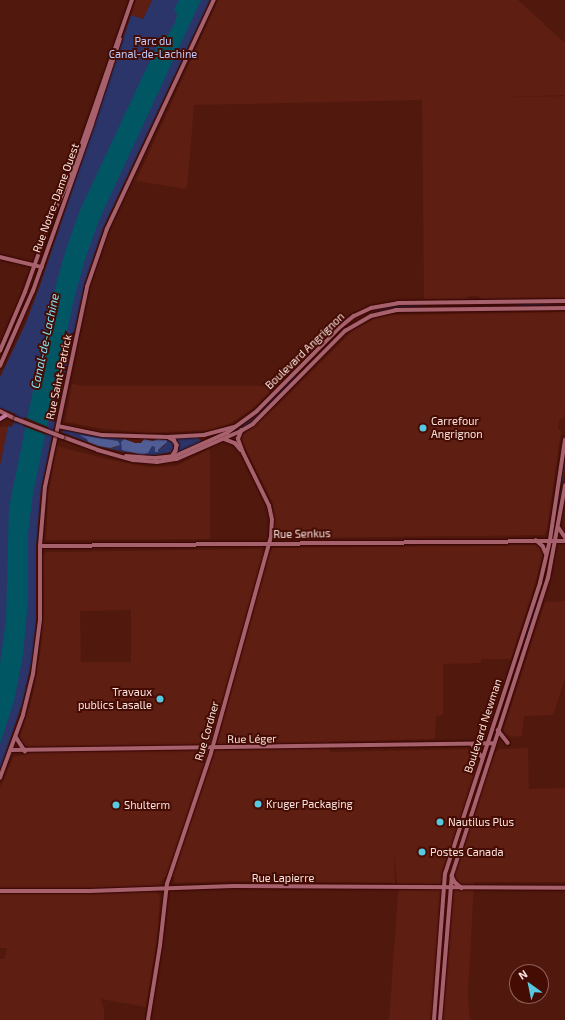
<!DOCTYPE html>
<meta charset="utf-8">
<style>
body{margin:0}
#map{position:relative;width:565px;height:1020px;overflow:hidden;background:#51180d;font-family:"Exo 2",sans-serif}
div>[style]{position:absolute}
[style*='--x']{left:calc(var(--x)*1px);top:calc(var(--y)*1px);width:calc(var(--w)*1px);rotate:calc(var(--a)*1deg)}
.built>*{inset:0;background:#5f1e12}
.green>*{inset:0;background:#2b3569}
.forest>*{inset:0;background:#505e95}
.water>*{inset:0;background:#005663}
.pier>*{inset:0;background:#51180d}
.roads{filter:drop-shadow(0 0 1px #340000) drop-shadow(0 0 1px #340000)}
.secondary>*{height:3.5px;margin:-1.75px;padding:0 1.75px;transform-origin:1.75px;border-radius:1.75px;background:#a6616d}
.primary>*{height:3.5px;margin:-1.75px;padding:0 1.75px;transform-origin:1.75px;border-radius:1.75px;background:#c3779d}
.bridges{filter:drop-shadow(0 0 1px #340000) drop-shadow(0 0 1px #340000)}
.secondary-bridge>*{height:3.5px;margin:-1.75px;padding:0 1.75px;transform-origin:1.75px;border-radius:1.75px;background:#a6616d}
.dots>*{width:11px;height:11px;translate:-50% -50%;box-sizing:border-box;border:2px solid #450c04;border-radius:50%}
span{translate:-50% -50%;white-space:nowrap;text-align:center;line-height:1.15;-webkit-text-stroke:4px #450c04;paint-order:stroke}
.park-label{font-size:11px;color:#bdcbfe}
.street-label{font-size:11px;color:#fae3de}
.poi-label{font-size:11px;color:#fae3de}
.left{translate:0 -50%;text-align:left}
.right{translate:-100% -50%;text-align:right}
.water-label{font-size:12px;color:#81e3f7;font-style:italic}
.north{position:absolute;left:509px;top:964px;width:40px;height:40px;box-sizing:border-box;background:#450c04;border:1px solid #8d625b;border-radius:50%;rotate:327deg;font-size:11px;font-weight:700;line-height:16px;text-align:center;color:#fae3de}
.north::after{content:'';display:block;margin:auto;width:14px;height:18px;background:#56c9e0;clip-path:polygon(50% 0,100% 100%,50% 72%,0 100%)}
</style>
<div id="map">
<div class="built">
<div style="clip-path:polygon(136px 0,152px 0,143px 19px,131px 15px)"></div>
<div style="clip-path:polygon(218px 0,518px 0,565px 43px,565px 95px,481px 98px,565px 96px,565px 298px,481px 299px,478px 296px,469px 296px,466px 299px,424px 299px,422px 100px,194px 105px,187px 189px,136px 181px)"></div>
<div style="clip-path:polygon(565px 312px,565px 411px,564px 418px,560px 419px,558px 429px,561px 430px,556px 468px,547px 531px,543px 535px,305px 538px,274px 536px,273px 504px,240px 437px,281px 402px,353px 330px,376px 318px,391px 315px)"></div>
<div style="clip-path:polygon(72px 384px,84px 386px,276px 386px,252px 409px,231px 423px,213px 430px,147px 433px,104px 429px,65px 422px)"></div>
<div style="clip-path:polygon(8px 426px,0 466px,0 427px)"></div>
<div style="clip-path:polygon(57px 446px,106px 459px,149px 467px,176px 466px,210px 449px,210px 539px,46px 540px,48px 493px)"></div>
<div style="clip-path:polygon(evenodd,535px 545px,542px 548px,543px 553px,537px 578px,511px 659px,481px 659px,481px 663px,443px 664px,443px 715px,436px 716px,435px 739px,329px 742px,330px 752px,470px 749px,474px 751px,478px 760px,491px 763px,496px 752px,500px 749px,528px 748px,529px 789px,565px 788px,565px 882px,474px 882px,468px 994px,470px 1020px,389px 1020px,398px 893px,394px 849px,395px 883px,241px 881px,176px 883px,174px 881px,175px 877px,164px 877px,160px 883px,157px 894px,160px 895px,158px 933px,146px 1007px,101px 999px,104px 1010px,104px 1020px,0 1020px,0 959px,4px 959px,7px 948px,0 948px,0 788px,13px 757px,30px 753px,28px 747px,22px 743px,20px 736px,32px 698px,40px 653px,44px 607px,43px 556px,47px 552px,260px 549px,263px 551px,272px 550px,273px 548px,535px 545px,131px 610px,131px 662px,81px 662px,80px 611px,131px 610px)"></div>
<div style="clip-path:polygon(565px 601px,565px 679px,553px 715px,524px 716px,522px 736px,509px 737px,503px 731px,545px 602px)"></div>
</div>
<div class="green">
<div style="clip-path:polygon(152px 0,210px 0,103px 228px,84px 285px,41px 489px,36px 547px,36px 620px,32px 660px,22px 704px,0 769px,0 466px,8px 426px,12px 427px,16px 414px,0 408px,0 377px,25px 325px,40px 285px,131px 15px,143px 19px)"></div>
<div style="clip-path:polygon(525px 304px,565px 304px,507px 306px)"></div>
<div style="clip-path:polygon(393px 306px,419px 305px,419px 306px,391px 308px,369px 313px)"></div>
<div style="clip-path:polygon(296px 375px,297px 377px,260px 414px,243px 428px,231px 434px,255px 417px)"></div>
<div style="clip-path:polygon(65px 430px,99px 437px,124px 439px,121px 442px,122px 447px,130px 453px,98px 446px,114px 448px,119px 445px,118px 441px,81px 436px,87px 439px,88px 442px,61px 432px)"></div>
<div style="clip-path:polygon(198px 437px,202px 443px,177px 453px,179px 445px,174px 438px)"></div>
<div style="clip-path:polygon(167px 440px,170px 440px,174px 445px,172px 452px,150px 456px,142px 455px,147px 453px,152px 446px,155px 447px,155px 452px,157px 451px,165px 445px)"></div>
<div style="clip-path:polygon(565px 461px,564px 473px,557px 516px,558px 504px)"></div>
<div style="clip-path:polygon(543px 583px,538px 601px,525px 642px,527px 629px)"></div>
</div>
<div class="forest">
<div style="clip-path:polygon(79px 435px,118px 441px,120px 445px,111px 448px,98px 446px,88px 442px,87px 439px)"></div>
<div style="clip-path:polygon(124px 439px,135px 443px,141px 443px,144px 439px,153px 441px,157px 439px,167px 440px,167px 442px,158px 450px,158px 452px,155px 452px,155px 447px,152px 446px,148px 453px,142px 455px,122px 450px,121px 442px)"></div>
</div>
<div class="water">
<div style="clip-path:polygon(179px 0,201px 0,100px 218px,85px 259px,73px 303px,33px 493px,28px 533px,28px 600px,23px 655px,14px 701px,0 744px,0 664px,6px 620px,9px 507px,52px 299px,66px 249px,80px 210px,161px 37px,167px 36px,174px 25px,177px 16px,176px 11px,174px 10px)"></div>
</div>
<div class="pier">
<div style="clip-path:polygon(24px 417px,48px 427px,47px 435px,23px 426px)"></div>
</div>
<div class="roads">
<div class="secondary">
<div style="--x:0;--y:257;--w:43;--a:13.4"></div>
<div style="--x:0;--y:351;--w:64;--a:-67"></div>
<div style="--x:25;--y:292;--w:77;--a:-70.4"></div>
<div style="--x:51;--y:219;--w:48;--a:-65.6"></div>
<div style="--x:71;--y:175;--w:185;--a:-70.8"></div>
<div style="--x:0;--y:366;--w:82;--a:-66.3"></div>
<div style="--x:33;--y:291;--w:177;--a:-70.5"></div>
<div style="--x:92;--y:124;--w:89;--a:-71.8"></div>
<div style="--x:0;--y:411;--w:18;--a:27"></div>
<div style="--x:58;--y:426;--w:45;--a:11.6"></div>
<div style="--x:102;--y:435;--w:65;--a:1.8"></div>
<div style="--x:167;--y:437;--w:37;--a:-3"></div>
<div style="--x:204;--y:435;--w:31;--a:-15"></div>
<div style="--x:63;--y:437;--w:37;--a:20"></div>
<div style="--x:98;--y:450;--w:37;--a:16"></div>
<div style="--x:134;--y:460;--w:23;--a:5"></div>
<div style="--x:157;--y:462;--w:20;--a:-9"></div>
<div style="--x:177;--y:459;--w:70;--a:-23.6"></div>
<div style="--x:241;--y:431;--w:14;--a:-30"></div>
<div style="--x:253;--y:424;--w:131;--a:-45.3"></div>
<div style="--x:345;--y:331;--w:30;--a:-30"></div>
<div style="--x:371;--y:316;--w:26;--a:-13"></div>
<div style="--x:396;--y:310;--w:169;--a:-0.7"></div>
<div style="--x:168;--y:437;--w:7;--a:27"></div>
<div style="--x:174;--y:440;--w:6;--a:59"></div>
<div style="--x:177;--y:445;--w:6;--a:99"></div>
<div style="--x:176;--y:451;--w:7;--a:124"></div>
<div style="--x:224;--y:439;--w:12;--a:20"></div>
<div style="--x:235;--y:443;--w:9;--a:49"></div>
<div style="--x:126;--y:456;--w:30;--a:4"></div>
<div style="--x:156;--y:458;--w:19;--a:-6"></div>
<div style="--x:175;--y:456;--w:57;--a:-23.9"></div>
<div style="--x:227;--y:433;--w:37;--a:-36"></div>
<div style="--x:257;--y:411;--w:117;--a:-45.3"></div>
<div style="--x:339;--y:328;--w:19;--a:-39"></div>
<div style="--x:354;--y:316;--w:19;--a:-25"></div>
<div style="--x:371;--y:308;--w:27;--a:-10"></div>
<div style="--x:398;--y:303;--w:167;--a:-0.7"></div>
<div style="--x:559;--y:528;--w:11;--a:56"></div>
<div style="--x:536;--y:540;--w:9;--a:41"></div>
<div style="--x:543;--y:546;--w:8;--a:67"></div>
<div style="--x:40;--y:546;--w:525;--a:-0.55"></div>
<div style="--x:498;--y:730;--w:16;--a:52"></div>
<div style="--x:16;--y:737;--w:17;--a:57"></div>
<div style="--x:472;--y:744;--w:16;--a:52"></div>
<div style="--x:11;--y:750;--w:483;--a:-0.8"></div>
<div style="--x:0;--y:778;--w:67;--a:-69.9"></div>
<div style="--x:23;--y:715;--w:42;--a:-76.3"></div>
<div style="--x:33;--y:674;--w:54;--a:-82.6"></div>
<div style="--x:40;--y:620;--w:74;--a:-90"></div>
<div style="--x:40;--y:546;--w:59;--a:-85.2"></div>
<div style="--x:45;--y:487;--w:204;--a:-78.1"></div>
<div style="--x:87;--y:287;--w:61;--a:-71"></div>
<div style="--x:107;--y:229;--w:253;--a:-65"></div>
<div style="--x:452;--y:876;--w:7;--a:63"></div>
<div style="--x:455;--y:882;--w:9;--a:41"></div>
<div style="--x:0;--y:891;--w:90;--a:0"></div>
<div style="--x:90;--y:891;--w:143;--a:-2"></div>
<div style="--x:233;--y:886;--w:332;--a:0.3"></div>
<div style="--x:148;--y:1020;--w:75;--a:-80.8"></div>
<div style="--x:160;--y:946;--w:62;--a:-83.6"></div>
<div style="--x:167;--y:884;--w:138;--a:-71.4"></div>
<div style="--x:211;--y:753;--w:224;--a:-74.5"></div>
<div style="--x:271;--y:537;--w:17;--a:-87"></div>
<div style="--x:272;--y:520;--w:14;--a:-102"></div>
<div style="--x:269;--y:506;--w:59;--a:-116.1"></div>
<div style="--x:243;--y:453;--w:15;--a:-110"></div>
<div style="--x:238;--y:439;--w:9;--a:-69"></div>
<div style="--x:434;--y:1020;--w:146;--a:-85.7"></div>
<div style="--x:445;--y:874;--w:306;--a:-71.9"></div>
<div style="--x:540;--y:583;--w:44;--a:-76.9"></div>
<div style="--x:550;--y:540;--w:101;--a:-81.5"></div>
<div style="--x:440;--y:1020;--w:145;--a:-85.3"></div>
<div style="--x:452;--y:875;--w:312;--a:-72.1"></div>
<div style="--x:548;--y:578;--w:94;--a:-79.5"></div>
</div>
<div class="primary">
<div style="--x:0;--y:419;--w:6;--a:-31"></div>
</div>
</div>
<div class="bridges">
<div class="secondary-bridge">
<div style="--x:16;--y:419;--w:50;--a:21"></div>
</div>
</div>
<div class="dots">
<div style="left:423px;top:428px;background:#56c9e0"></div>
<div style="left:160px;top:699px;background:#56c9e0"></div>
<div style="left:258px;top:804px;background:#56c9e0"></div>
<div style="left:116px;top:805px;background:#56c9e0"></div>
<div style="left:440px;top:822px;background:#56c9e0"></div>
<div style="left:422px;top:852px;background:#56c9e0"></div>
</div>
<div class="park-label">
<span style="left:153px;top:48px">Parc du<br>Canal-de-Lachine</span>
</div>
<div class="street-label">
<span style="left:56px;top:198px;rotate:-70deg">Rue Notre-Dame Ouest</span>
<span style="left:305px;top:351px;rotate:-44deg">Boulevard Angrignon</span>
<span style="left:59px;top:377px;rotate:-78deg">Rue Saint-Patrick</span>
<span style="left:302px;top:534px;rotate:-1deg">Rue Senkus</span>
<span style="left:483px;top:726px;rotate:-72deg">Boulevard Newman</span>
<span style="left:207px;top:731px;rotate:-74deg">Rue Cordner</span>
<span style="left:252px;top:739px;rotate:-1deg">Rue Léger</span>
<span style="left:283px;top:878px">Rue Lapierre</span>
</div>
<div class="poi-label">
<span class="left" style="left:431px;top:428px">Carrefour<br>Angrignon</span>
<span class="right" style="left:152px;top:699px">Travaux<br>publics Lasalle</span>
<span class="left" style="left:266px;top:804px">Kruger Packaging</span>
<span class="left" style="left:124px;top:805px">Shulterm</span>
<span class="left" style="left:448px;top:822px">Nautilus Plus</span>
<span class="left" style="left:430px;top:852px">Postes Canada</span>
</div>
<div class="water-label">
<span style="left:45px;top:341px;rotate:-78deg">Canal-de-Lachine</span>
</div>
<div class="north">N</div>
</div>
